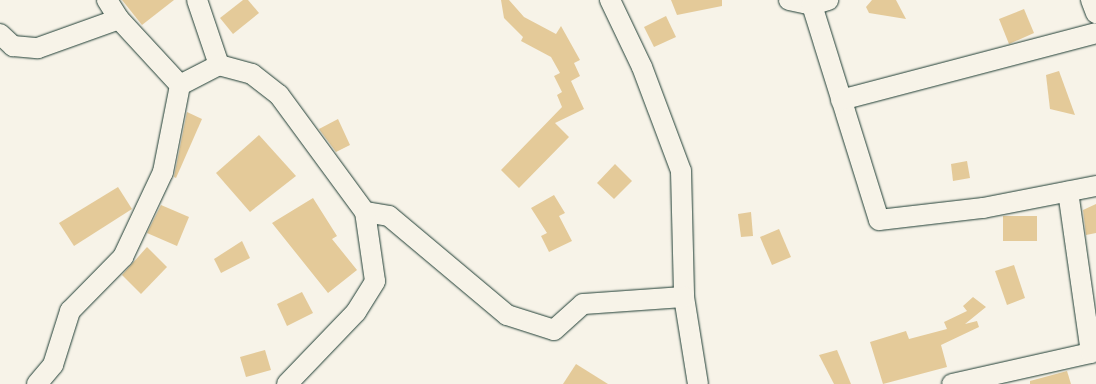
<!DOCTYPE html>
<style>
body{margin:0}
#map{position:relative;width:1096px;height:384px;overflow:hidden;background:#f7f3e8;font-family:Itim,sans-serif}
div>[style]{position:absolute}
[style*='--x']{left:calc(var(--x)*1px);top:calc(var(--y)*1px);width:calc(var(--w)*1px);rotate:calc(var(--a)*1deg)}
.building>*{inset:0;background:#e4ca99}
.roads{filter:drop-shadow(0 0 1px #1f3d34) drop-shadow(0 0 1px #1f3d34)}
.minor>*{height:20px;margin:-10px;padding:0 10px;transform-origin:10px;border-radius:10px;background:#f7f3e8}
span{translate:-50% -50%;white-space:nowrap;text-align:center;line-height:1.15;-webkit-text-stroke:5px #f7f3e8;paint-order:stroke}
</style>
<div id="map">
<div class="building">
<div style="clip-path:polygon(122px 0,174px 0,142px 25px)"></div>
<div style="clip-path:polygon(243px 0,248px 0,259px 13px,233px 34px,220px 18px)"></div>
<div style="clip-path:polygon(501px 0,509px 0,524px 17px,556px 34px,561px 26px,580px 60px,574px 63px,580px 76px,571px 81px,584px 109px,555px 123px,569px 137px,519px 188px,501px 170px,562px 107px,557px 95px,562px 92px,554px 76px,560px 73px,551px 57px,521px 41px,523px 37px,504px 18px)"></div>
<div style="clip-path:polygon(671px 0,722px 0,722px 6px,677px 15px)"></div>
<div style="clip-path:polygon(872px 0,896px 0,906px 19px,869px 13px,866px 7px)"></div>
<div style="clip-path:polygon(1024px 9px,1034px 33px,1009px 44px,999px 19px)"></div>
<div style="clip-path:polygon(666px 16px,676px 37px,654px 47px,644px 27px)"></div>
<div style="clip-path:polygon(1059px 71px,1075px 115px,1050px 109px,1046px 75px)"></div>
<div style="clip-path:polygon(187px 112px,202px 119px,176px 178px,174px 177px)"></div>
<div style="clip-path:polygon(338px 119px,350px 145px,336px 152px,319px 129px)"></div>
<div style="clip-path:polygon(259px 135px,296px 176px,250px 212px,216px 173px)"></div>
<div style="clip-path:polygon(967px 161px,970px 178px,953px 181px,951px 164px)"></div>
<div style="clip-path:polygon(615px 164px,632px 181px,614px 199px,597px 183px)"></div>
<div style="clip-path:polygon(118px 187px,132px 209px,74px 246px,59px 223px)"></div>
<div style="clip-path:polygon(554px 195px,565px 213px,559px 216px,572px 241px,549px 252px,541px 236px,547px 233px,531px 208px)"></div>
<div style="clip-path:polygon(313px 198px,337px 236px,332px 239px,357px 270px,328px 293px,272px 223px)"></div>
<div style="clip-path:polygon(1096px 204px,1096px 233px,1086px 235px,1083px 210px)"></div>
<div style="clip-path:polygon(161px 205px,189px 217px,177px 246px,147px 233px)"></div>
<div style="clip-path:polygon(751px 212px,753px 236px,741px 237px,738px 214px)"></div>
<div style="clip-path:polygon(1003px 216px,1037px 216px,1037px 241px,1003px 241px)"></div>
<div style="clip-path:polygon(779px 229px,791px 257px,772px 265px,760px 237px)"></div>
<div style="clip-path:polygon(242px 241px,250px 258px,221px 273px,214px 259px)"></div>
<div style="clip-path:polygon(147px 247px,167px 267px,141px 294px,122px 275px)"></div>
<div style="clip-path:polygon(1014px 265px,1025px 298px,1007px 305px,995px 271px)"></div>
<div style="clip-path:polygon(302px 292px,313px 313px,287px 326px,277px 304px)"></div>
<div style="clip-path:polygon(973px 297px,986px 307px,965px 324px,977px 321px,979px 327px,941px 345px,947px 367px,883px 384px,870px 342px,906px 331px,909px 339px,947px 329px,944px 322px,967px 311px,963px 306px)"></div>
<div style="clip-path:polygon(265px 350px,271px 370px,246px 377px,240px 357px)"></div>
<div style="clip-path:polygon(837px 350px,851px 384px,834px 384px,819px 355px)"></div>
<div style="clip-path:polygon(576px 364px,608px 384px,563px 384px)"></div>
<div style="clip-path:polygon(1067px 371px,1071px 384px,1030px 384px,1030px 381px)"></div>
</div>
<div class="roads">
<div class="minor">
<div style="--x:107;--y:0;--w:22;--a:58"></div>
<div style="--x:197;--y:0;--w:69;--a:71.3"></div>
<div style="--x:610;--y:0;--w:74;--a:64.5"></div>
<div style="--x:642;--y:67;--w:111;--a:69.4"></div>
<div style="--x:681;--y:171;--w:126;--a:88.6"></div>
<div style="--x:684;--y:297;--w:88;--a:80.9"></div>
<div style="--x:789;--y:0;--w:24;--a:12"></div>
<div style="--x:812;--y:5;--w:17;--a:-17"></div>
<div style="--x:1091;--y:0;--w:14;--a:69"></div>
<div style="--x:812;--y:5;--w:225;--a:72.7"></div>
<div style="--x:879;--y:220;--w:105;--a:-6.6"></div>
<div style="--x:983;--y:208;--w:115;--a:-11"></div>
<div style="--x:0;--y:34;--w:18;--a:43"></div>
<div style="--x:13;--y:46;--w:25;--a:5"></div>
<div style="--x:38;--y:48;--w:86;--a:-19.7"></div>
<div style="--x:119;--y:19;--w:90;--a:47.3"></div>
<div style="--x:180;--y:85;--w:44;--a:-27.1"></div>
<div style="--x:219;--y:65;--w:34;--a:15"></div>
<div style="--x:252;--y:74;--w:34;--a:38"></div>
<div style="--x:279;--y:95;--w:145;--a:53.7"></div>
<div style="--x:365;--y:212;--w:24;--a:9"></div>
<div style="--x:389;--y:216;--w:154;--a:40"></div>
<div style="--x:507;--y:315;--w:49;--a:17.7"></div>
<div style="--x:554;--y:330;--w:39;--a:-42"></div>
<div style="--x:583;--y:304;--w:101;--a:-4"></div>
<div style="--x:841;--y:100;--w:264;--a:-14.7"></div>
<div style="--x:37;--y:384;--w:25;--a:-50"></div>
<div style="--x:53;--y:365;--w:57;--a:-72.5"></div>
<div style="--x:70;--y:311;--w:76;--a:-45.5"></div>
<div style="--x:123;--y:257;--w:94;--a:-64.8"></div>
<div style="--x:163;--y:172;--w:89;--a:-78.9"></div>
<div style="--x:287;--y:384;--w:100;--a:-46.2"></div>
<div style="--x:356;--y:312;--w:36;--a:-58"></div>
<div style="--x:375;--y:281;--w:70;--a:-98.2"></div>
<div style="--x:952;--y:384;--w:142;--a:-12.6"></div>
<div style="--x:1091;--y:353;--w:163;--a:-98.1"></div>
</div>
</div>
</div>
